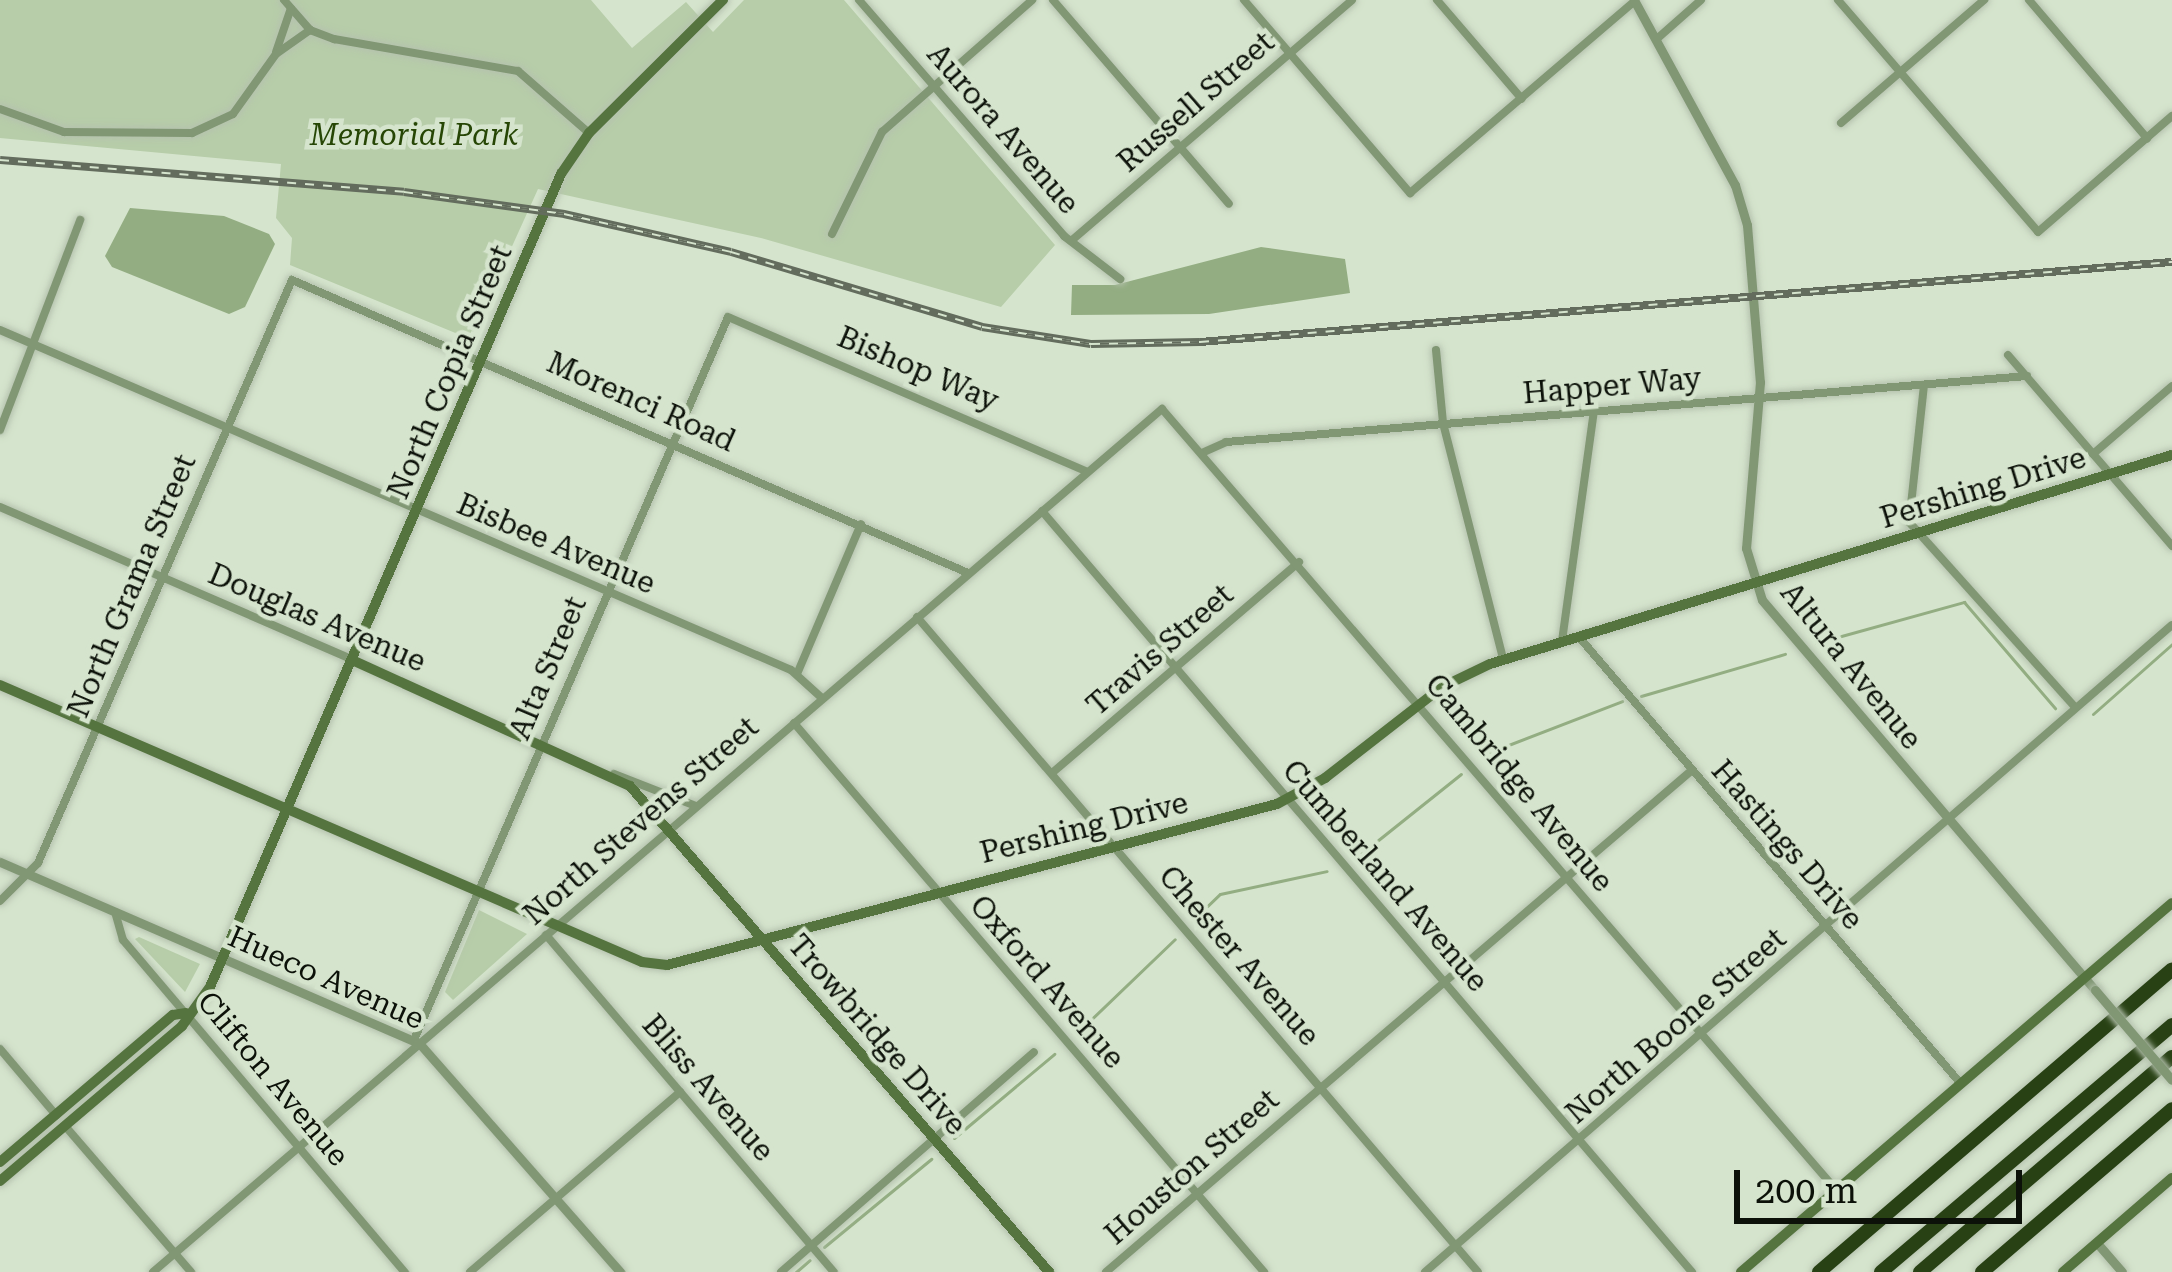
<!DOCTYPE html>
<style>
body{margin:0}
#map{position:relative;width:2172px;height:1272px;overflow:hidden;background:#d5e4cd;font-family:"Roboto Serif",serif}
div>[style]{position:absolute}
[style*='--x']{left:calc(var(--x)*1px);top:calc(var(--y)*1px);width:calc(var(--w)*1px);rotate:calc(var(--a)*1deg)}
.green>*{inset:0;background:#b7cda9}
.water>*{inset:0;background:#93ad82}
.stream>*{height:3px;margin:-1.5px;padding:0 1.5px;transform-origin:1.5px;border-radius:1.5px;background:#93ad82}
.roads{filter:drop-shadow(0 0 3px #b5c2ae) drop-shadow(0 0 3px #b5c2ae)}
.minor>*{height:8px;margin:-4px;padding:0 4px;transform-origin:4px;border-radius:4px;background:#819774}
.tertiary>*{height:9px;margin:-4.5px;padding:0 4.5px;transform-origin:4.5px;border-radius:4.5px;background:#819774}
.secondary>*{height:10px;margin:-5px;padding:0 5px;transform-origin:5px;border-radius:5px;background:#55743f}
.motorway>*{height:14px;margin:-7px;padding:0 7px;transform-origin:7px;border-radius:7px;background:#284114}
.rail>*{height:8px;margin-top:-4px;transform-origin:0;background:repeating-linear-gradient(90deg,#d5e4cd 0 9px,#636c5d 0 18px);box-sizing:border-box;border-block:3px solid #636c5d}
.bridges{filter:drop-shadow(0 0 3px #b5c2ae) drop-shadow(0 0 3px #b5c2ae)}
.tertiary-bridge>*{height:9px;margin:-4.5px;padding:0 4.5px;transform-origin:4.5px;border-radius:4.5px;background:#819774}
span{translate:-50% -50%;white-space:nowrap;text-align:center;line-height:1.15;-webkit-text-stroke:9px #d5e4cd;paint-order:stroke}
.street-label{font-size:30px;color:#0c1109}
.park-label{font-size:30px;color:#264605;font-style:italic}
.scale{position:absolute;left:1734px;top:1170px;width:288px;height:54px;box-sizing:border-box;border:6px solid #0c1109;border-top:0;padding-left:15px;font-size:36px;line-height:42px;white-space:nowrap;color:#0c1109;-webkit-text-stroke:9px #d5e4cd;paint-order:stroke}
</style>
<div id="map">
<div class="green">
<div style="clip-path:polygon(0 0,591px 0,632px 48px,686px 2px,713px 32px,744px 0,844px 0,1055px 245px,1001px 307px,761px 238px,538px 189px,470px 339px,290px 265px,292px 238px,276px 218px,281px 164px,0 138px)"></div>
<div style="clip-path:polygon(479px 910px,527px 934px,453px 1000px,445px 992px)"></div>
<div style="clip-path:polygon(139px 937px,200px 964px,185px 992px,135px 939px)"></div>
</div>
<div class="water">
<div style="clip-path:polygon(130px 208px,224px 216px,269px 234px,275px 244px,245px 307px,229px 314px,112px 267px,105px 256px)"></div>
<div style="clip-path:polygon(1261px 247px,1345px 259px,1350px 293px,1209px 314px,1071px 315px,1072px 285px,1115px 285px)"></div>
</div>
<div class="stream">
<div style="--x:1816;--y:643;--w:154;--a:-15.5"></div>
<div style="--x:1964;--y:602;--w:140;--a:49.4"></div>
<div style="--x:1641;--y:696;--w:150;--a:-16.3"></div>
<div style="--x:2093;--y:714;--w:106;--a:-41.5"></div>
<div style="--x:1485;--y:754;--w:147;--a:-21.1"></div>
<div style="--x:1357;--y:857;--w:133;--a:-38.6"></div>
<div style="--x:1196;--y:917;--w:33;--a:-44"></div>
<div style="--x:1220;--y:894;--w:109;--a:-12.1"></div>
<div style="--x:1078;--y:1032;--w:134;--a:-43.8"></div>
<div style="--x:954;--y:1138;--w:131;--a:-40"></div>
<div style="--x:824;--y:1247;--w:139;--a:-39.4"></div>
<div style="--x:796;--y:1272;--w:18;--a:-41"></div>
</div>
<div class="roads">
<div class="minor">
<div style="--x:284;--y:0;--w:40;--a:49"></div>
<div style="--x:310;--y:30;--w:26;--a:21"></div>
<div style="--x:334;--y:39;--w:187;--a:9.9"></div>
<div style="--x:518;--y:71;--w:94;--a:41.1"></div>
<div style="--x:859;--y:0;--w:313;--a:49"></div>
<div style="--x:1064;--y:236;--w:71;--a:37.5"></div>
<div style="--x:1053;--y:0;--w:269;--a:49.2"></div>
<div style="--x:1244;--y:0;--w:255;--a:49.3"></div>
<div style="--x:1410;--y:193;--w:296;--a:-40.5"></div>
<div style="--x:1437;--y:0;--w:130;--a:49.4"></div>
<div style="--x:1838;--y:0;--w:306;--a:49.2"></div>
<div style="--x:2038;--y:232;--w:177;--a:-40.9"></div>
<div style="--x:2029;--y:0;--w:182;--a:49.5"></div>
<div style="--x:1659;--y:37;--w:56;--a:-41.4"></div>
<div style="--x:276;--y:52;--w:46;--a:-71.2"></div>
<div style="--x:0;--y:109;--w:68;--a:19.8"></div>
<div style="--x:64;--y:132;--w:128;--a:0.4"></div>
<div style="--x:192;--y:133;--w:45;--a:-24.9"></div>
<div style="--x:233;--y:114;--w:74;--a:-54.4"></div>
<div style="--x:276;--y:54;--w:42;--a:-35.2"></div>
<div style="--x:1841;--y:123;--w:189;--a:-40.7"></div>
<div style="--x:832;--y:234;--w:114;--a:-63.9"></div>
<div style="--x:882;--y:132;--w:200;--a:-41.3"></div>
<div style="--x:1071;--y:241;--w:370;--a:-40.6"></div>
<div style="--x:0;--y:330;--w:861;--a:23.26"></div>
<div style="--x:791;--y:670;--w:42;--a:42.1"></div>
<div style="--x:1436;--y:350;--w:73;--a:84.5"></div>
<div style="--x:1443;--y:423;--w:244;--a:75.7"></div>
<div style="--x:2008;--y:355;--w:252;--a:49.3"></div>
<div style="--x:1924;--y:385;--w:138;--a:96.2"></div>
<div style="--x:1909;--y:522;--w:249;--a:48.1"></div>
<div style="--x:0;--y:430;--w:225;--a:-69.1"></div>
<div style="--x:1204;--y:452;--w:24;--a:-24"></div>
<div style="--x:1226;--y:442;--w:804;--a:-4.71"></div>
<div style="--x:2093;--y:454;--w:104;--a:-40.7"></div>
<div style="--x:0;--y:507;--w:382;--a:23.4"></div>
<div style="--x:1042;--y:511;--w:1001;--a:49.5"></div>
<div style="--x:917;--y:617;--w:862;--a:49.42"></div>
<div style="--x:1579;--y:637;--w:588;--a:49.48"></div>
<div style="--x:1562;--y:641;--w:232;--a:-82.1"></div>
<div style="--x:797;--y:674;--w:163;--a:-66.9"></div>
<div style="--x:794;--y:723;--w:723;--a:49.43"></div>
<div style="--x:1052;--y:773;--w:325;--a:-40.5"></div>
<div style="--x:614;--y:774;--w:88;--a:21.3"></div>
<div style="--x:0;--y:901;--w:54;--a:-45"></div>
<div style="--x:38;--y:863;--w:636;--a:-66.46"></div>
<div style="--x:292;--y:280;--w:737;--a:23.43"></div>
<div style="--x:115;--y:912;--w:29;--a:74"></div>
<div style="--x:123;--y:940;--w:436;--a:49.7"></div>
<div style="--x:546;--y:935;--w:443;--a:49.5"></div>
<div style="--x:414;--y:1040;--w:788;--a:-66.52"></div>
<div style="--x:728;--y:317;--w:390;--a:23.3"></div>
<div style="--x:0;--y:1049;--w:87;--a:49.7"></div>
<div style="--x:65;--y:1126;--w:193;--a:49.2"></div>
<div style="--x:153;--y:1272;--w:1328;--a:-40.54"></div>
<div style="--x:1162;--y:409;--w:1033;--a:49.2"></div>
<div style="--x:470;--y:1272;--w:277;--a:-40.6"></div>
<div style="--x:781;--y:1272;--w:335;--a:-41"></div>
<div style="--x:1106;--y:1272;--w:770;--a:-40.58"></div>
<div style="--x:1425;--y:1272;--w:988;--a:-40.9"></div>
</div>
<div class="tertiary">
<div style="--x:1634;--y:0;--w:211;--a:61.4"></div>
<div style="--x:1735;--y:185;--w:42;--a:73.3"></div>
<div style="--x:1747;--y:225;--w:158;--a:85.3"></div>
<div style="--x:1760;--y:382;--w:167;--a:94.8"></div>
<div style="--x:1746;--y:548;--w:54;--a:72.9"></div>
<div style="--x:1762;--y:600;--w:513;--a:49.51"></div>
<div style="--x:0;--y:862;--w:456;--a:23.4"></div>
<div style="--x:419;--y:1043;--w:305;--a:48.7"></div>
<div style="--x:2097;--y:1243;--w:38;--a:49"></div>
</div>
<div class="secondary">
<div style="--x:352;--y:660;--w:305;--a:24.4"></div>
<div style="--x:630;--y:786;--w:642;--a:49.23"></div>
<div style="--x:0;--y:685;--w:699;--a:23.34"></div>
<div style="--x:642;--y:962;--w:25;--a:7"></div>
<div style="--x:667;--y:965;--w:631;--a:-14.79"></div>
<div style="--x:1277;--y:804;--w:55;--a:-28.4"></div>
<div style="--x:1325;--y:778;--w:148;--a:-37.9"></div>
<div style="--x:1442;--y:687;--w:53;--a:-25.6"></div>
<div style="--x:1490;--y:664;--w:713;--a:-17.04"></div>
<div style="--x:0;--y:1162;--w:227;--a:-40.4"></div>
<div style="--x:173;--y:1015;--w:13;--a:-9"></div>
<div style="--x:0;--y:1181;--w:239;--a:-40.4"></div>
<div style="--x:182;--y:1026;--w:48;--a:-54.3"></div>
<div style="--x:210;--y:987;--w:886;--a:-66.65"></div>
<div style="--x:561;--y:174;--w:50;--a:-55.7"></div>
<div style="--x:589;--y:133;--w:189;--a:-44.8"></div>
<div style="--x:1741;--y:1272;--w:567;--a:-40.57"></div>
<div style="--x:2063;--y:1272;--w:144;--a:-40.8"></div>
</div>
<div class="motorway">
<div style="--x:1819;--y:1272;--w:465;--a:-40.6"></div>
<div style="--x:1881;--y:1272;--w:382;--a:-40.3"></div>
<div style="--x:1920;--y:1272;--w:331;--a:-40.5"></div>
<div style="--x:1982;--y:1272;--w:250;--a:-40.6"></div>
</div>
</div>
<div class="rail">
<div style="--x:0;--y:160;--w:405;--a:4.5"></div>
<div style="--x:404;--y:192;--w:162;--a:7.8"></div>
<div style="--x:564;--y:214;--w:171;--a:12.8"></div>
<div style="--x:731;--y:252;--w:262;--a:16.6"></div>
<div style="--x:982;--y:327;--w:110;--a:8.9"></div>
<div style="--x:1091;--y:344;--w:109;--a:-1.1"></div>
<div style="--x:1200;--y:342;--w:975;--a:-4.71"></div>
</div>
<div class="bridges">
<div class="tertiary-bridge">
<div style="--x:2095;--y:990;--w:118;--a:49.5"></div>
</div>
</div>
<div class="street-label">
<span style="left:1196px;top:102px;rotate:-41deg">Russell Street</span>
<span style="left:1003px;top:129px;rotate:49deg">Aurora Avenue</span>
<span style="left:918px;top:369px;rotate:23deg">Bishop Way</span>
<span style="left:450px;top:372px;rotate:-67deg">North Copia Street</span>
<span style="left:1612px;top:386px;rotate:-5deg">Happer Way</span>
<span style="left:641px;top:402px;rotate:24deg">Morenci Road</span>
<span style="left:1983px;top:488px;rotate:-17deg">Pershing Drive</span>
<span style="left:556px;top:544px;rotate:23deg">Bisbee Avenue</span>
<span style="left:132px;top:586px;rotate:-67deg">North Grama Street</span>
<span style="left:317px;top:618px;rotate:23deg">Douglas Avenue</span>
<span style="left:1160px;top:650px;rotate:-41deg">Travis Street</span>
<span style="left:1851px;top:666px;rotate:51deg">Altura Avenue</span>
<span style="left:548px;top:668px;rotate:-67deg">Alta Street</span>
<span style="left:1519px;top:783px;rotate:50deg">Cambridge Avenue</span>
<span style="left:641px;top:821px;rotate:-41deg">North Stevens Street</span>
<span style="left:1084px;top:828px;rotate:-14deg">Pershing Drive</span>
<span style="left:1787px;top:845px;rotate:49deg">Hastings Drive</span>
<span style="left:1385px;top:876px;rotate:49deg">Cumberland Avenue</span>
<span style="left:1239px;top:956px;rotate:49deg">Chester Avenue</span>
<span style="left:326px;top:978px;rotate:24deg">Hueco Avenue</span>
<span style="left:1047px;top:982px;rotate:49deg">Oxford Avenue</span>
<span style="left:1676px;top:1026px;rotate:-41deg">North Boone Street</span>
<span style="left:877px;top:1035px;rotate:49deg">Trowbridge Drive</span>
<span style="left:273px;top:1079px;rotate:50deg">Clifton Avenue</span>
<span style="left:708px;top:1088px;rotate:49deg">Bliss Avenue</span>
<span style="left:1192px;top:1167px;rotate:-41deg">Houston Street</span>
</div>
<div class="park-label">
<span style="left:414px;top:135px">Memorial Park</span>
</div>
<div class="scale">200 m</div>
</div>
